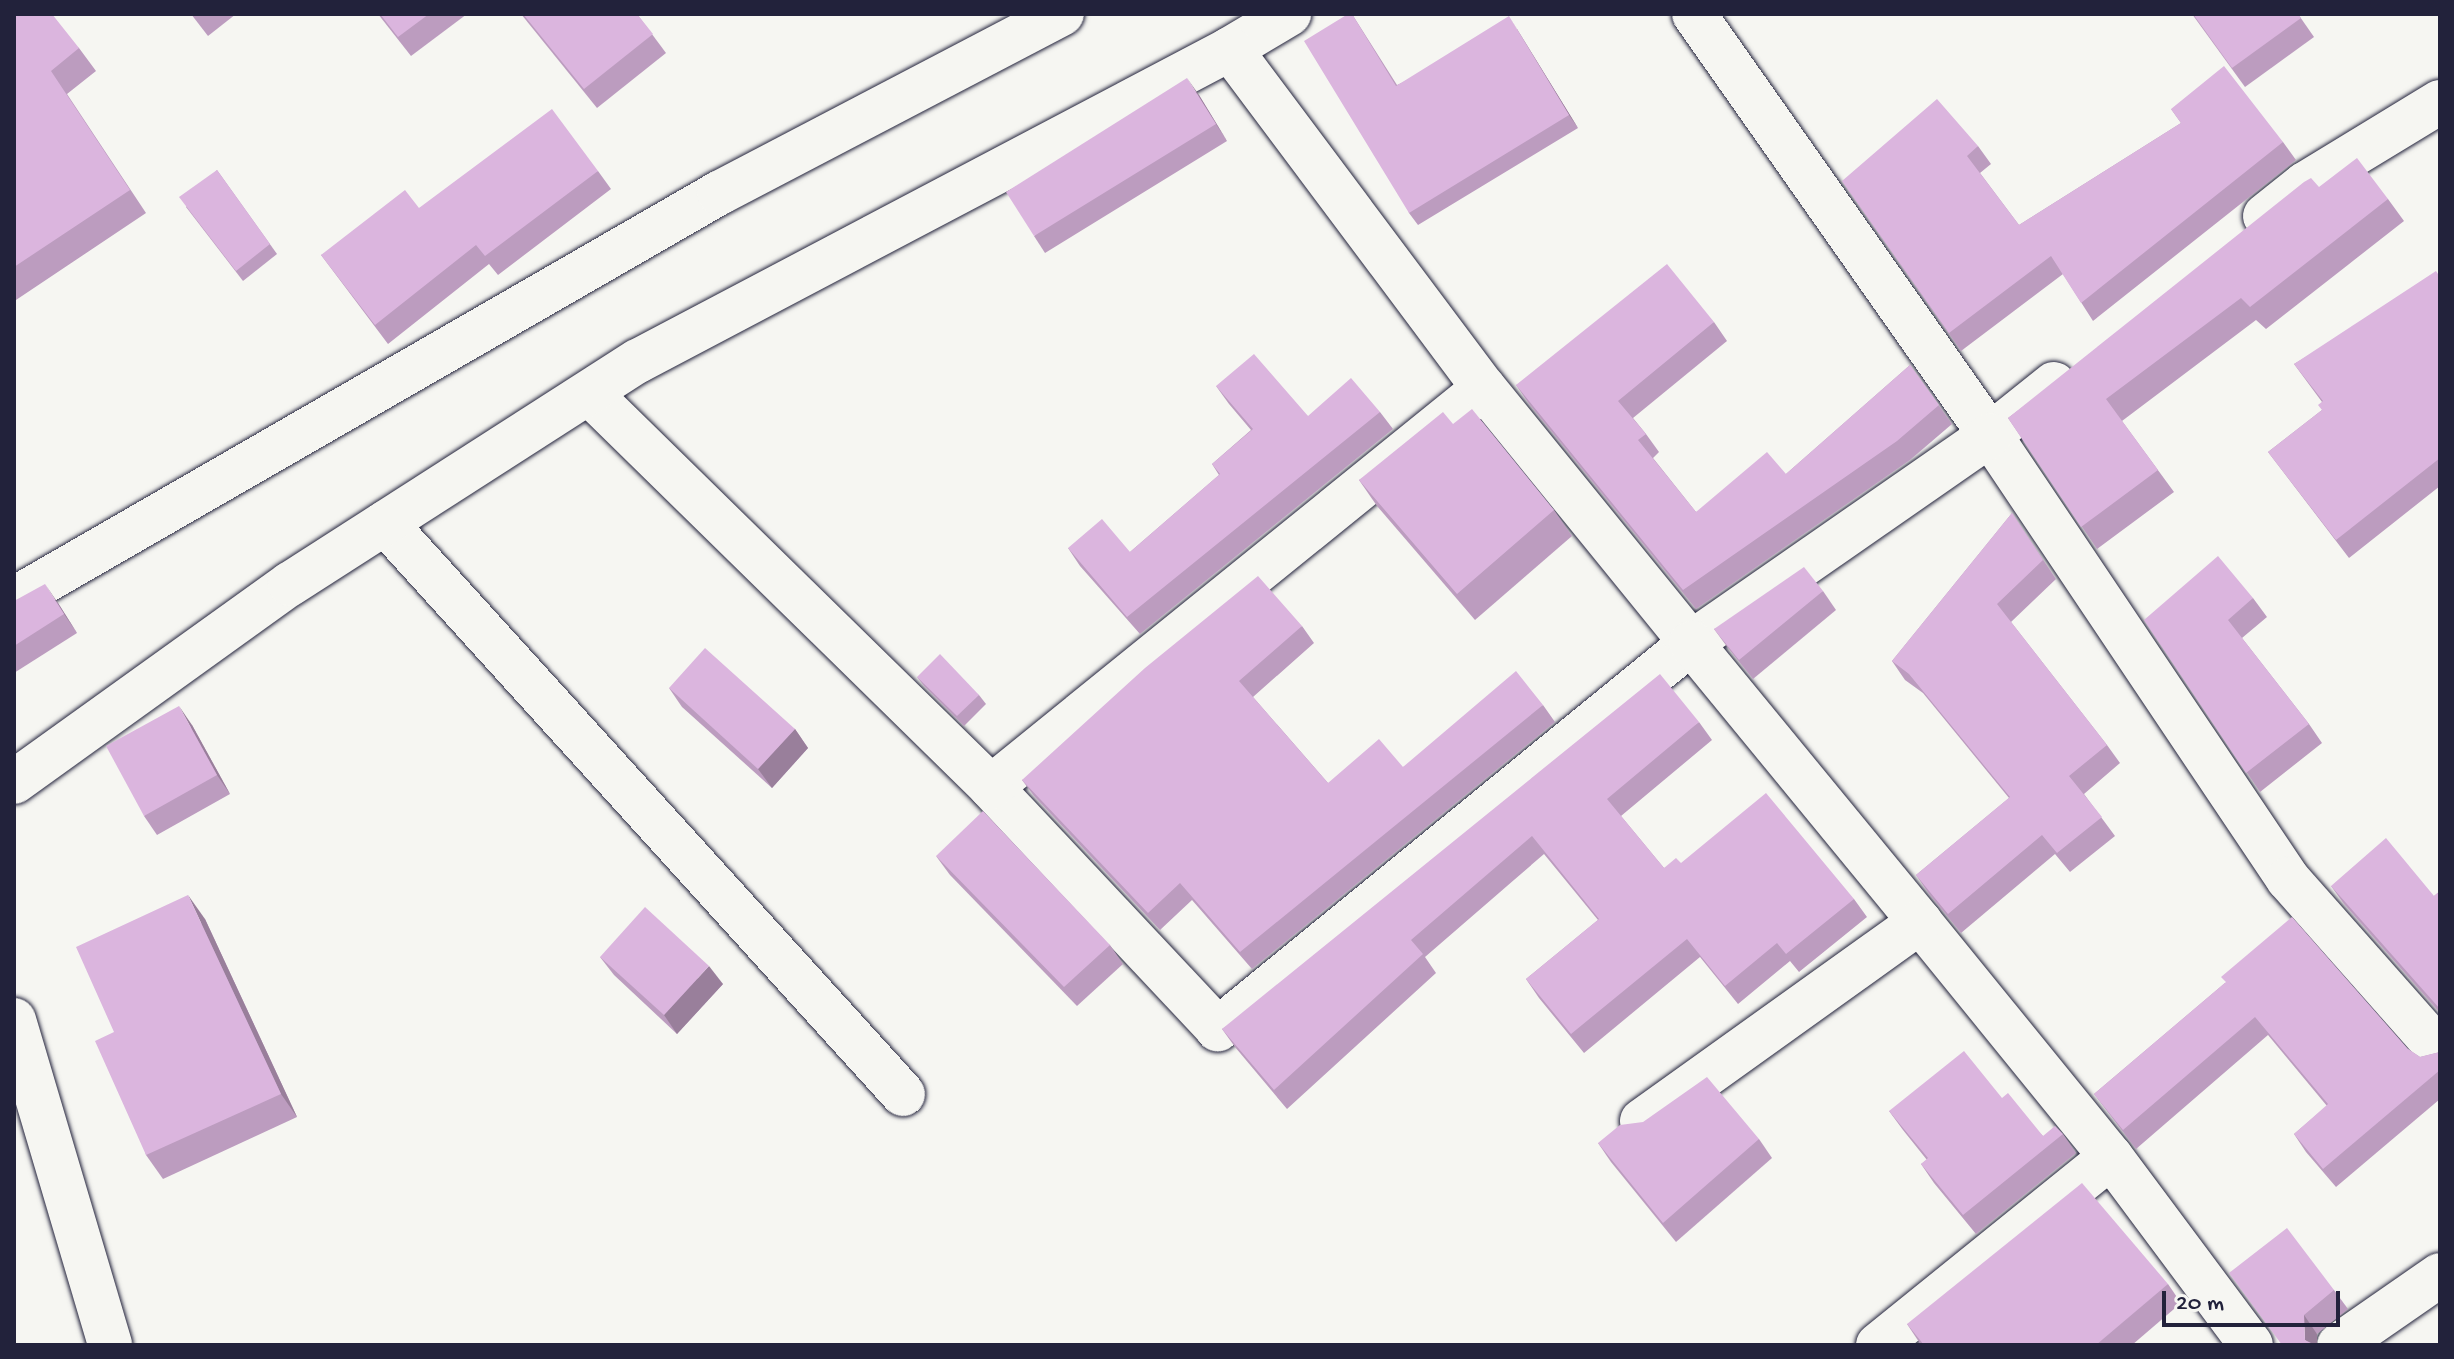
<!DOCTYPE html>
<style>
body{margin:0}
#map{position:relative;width:2454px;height:1359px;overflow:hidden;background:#f6f6f2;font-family:"Gochi Hand",sans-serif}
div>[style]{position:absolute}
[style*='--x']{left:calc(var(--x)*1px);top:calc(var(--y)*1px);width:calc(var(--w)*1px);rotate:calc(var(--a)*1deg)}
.roads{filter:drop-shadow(0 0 2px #22223b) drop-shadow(0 0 2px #22223b)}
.street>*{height:44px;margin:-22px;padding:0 22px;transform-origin:22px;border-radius:22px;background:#f6f6f2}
.secondary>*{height:44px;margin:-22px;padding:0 22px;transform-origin:22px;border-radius:22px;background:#f6f6f2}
.wall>*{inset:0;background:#bc9cbf}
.shaded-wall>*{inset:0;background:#997f9b}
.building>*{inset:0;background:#dbb5de}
span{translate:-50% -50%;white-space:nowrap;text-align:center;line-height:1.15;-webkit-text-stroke:8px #f6f6f2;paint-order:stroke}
.frame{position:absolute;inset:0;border:16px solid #22223b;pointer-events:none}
.scale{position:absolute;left:2162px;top:1291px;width:178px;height:36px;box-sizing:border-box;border:4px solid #22223b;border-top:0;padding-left:10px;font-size:24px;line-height:28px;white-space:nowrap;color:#22223b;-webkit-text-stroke:6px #f6f6f2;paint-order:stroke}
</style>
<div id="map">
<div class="roads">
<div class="street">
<div style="--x:1694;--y:14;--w:515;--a:54.89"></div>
<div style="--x:1990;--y:435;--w:535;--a:56.13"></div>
<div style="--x:2288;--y:879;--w:230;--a:48.5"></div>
<div style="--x:1230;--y:49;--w:69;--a:-30.7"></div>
<div style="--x:2265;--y:216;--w:51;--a:-38.7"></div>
<div style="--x:2305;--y:184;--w:158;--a:-31.3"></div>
<div style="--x:2054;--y:384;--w:82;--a:141.4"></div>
<div style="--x:1990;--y:435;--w:364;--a:145.2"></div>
<div style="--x:1691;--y:643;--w:611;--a:140.78"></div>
<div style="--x:1218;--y:1029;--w:332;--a:-133.2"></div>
<div style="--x:991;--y:787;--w:634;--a:-38.98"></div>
<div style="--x:1484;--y:388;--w:328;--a:50.9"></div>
<div style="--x:1691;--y:643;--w:361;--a:50.6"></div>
<div style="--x:1920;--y:922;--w:303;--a:50.9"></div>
<div style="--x:2111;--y:1157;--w:234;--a:53.3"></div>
<div style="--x:589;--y:393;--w:563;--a:44.42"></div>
<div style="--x:385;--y:523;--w:771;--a:47.79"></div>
<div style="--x:14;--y:599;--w:814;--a:-29.94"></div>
<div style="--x:719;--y:193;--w:387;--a:-27.6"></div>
<div style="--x:14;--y:782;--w:340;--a:-35.7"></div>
<div style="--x:290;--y:584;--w:413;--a:-32.7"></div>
<div style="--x:638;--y:361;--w:669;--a:-27.79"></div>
<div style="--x:1230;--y:49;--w:424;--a:53.2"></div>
<div style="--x:1642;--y:1121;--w:342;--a:-35.6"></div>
<div style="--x:1878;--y:1345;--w:299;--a:-38.9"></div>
<div style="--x:2339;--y:1345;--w:123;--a:-34.7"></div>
</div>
<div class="secondary">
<div style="--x:14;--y:1020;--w:339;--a:73.5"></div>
</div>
</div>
<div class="wall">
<div style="clip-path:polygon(14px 14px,79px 48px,96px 71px,67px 94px,146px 213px,16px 300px,14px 298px)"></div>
<div style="clip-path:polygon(191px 14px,236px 14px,208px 36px)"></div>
<div style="clip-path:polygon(378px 14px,467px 14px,411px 56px)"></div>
<div style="clip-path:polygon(521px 14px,637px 14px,666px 53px,597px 108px)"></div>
<div style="clip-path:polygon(1352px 14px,1397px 85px,1517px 29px,1578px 128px,1418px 225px,1409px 213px)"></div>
<div style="clip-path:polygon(2192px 14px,2298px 14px,2314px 37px,2245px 87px)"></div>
<div style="clip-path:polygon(1199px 95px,1227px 141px,1045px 253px,1034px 236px)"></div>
<div style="clip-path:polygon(2171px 109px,2283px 142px,2296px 160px,2093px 321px,2063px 274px,1961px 351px,1842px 181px,1978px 146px,1991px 164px,1980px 173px,2019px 225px,2181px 123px)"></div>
<div style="clip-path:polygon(217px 170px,277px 254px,243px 281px,186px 207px)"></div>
<div style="clip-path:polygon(598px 171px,611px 189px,498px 275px,489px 264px,388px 344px,321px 255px,419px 208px)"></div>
<div style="clip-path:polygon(2319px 187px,2388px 199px,2404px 221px,2266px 329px,2256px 320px,2122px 421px,2174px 492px,2097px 549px,2008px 418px)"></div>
<div style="clip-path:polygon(2440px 277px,2440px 486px,2349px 558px,2268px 452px,2322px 410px,2322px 402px,2294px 364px)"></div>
<div style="clip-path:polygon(1714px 322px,1727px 341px,1633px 418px,1646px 434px,1659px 452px,1653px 458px,1696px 512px,1786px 474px,1910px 365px,1952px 424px,1910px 460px,1696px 609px,1529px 404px,1516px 385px)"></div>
<div style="clip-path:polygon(1216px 386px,1308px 416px,1380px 412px,1393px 429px,1140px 634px,1080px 566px,1068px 548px,1130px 552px,1219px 475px,1212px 464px,1251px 430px,1229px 404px)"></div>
<div style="clip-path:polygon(1453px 424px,1554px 510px,1572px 536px,1475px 620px,1377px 506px,1359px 480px)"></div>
<div style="clip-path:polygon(2012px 513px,2056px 579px,2011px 622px,2107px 745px,2120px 763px,2084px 794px,2115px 836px,2070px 872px,2055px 854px,1961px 933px,1929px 894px,1916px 875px,2009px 798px,1923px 693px,1905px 680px,1892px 661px)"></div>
<div style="clip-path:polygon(1823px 591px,1836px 610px,1753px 679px,1728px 648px,1714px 629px)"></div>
<div style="clip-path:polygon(2253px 598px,2267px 617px,2242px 638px,2309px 724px,2322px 743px,2260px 792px,2144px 620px)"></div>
<div style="clip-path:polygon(14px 601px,58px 603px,77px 633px,14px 673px)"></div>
<div style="clip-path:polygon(1302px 626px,1314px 643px,1253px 697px,1328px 783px,1403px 767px,1543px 705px,1555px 722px,1252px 969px,1192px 900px,1160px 930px,1034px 796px,1022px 780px)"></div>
<div style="clip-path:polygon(917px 677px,979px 695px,986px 704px,964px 726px,924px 686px)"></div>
<div style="clip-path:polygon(669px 688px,795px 729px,808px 748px,772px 788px,682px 707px)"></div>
<div style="clip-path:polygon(1699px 722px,1712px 740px,1621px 816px,1664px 868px,1681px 863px,1854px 899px,1867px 917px,1799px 972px,1790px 961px,1738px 1004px,1700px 957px,1584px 1053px,1539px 998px,1526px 979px,1598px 920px,1544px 854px,1425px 957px,1436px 973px,1287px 1109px,1235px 1047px,1222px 1029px)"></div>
<div style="clip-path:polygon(192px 725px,230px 794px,157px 835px,144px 816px)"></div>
<div style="clip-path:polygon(936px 856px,1110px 945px,1123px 964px,1077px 1006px,950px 875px)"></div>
<div style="clip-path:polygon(2331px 886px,2434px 896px,2440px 891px,2440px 1013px,2344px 904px)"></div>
<div style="clip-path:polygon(205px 919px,297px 1117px,163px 1179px,146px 1155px,114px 1032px)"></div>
<div style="clip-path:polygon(600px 957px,723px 984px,677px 1034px,614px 975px)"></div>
<div style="clip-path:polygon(2225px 983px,2408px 1049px,2420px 1057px,2440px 1052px,2440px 1099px,2336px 1187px,2306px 1152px,2294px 1134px,2327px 1106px,2268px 1035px,2136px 1149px,2094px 1094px)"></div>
<div style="clip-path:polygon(2002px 1098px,2043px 1136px,2063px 1134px,2076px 1153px,1976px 1234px,1934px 1183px,1921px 1164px,1927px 1160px,1903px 1130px,1889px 1111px)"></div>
<div style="clip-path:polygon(1759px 1139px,1772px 1158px,1676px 1242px,1611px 1162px,1598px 1143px)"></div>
<div style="clip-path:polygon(2229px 1273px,2334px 1290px,2348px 1309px,2317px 1334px)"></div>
<div style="clip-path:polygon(2168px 1284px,2181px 1303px,2132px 1345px,1921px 1345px,1907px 1324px)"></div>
</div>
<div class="shaded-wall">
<div style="clip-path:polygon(1509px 16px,1517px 29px,1578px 128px,1569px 115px)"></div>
<div style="clip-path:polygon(1187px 78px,1199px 95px,1227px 141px,1216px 124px)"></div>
<div style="clip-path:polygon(45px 584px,58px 603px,77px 633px,64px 614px)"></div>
<div style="clip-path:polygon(179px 706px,192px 725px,230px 794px,217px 775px)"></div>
<div style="clip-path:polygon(795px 729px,808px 748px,772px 788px,758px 769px)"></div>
<div style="clip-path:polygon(188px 895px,205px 919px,297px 1117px,281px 1094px)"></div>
<div style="clip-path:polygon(709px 966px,723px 984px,677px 1034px,664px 1015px)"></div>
<div style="clip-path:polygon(2304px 1315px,2317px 1334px,2317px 1345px,2309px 1345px,2305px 1340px)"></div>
</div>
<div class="building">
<div style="clip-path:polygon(14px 14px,52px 14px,79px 48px,51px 71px,130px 190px,14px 267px)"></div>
<div style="clip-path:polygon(380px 14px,429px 14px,398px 37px)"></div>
<div style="clip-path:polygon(523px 14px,637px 14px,653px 34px,584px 89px)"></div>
<div style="clip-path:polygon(1348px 14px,1352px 14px,1396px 86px,1509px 16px,1569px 115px,1409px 213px,1304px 41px)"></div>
<div style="clip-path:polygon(2193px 14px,2298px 14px,2301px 18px,2232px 68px)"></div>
<div style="clip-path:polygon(2224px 66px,2283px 142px,2081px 303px,2051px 256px,1949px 333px,1842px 181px,1937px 99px,1978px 146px,1967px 156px,2019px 225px,2181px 123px,2171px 109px)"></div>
<div style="clip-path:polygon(1187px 78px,1216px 124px,1034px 236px,1006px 192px)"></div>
<div style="clip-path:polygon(552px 109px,598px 171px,485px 256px,476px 245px,375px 325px,321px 255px,405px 190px,419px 208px)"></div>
<div style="clip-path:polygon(2357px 158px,2388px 199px,2250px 307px,2241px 298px,2106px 399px,2158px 470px,2081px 527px,2008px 418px,2304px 182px,2311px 178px,2319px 187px)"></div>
<div style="clip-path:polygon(217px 170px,270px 244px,236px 271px,179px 197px)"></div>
<div style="clip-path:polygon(1667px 264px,1714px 322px,1618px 401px,1646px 434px,1638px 440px,1696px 512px,1767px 452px,1786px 474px,1910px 365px,1939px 405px,1897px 441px,1683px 590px,1516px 385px)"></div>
<div style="clip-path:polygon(2436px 271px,2440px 277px,2440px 458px,2336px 540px,2268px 452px,2322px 410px,2318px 405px,2323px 401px,2294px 364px)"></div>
<div style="clip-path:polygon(1254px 354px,1308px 416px,1351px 378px,1380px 412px,1127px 617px,1068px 548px,1102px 519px,1130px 552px,1220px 474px,1212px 464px,1253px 429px,1216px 386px)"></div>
<div style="clip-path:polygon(1472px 409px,1554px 510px,1457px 594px,1359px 480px,1443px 412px,1453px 424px)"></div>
<div style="clip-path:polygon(2012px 513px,2043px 560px,1997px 604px,2107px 745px,2069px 776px,2102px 817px,2057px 853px,2042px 835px,1948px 914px,1916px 875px,2010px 797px,1909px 674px,1892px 661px)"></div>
<div style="clip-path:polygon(2218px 556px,2253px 598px,2228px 620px,2309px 724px,2246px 773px,2144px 620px)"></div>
<div style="clip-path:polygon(1804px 567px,1823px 591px,1739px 660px,1714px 629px)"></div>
<div style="clip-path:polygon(1258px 576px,1302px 626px,1239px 681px,1328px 783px,1379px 739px,1403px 767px,1516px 671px,1543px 705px,1240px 952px,1180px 883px,1148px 913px,1022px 780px,1145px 668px)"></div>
<div style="clip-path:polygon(45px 584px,64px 614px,14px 646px,14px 601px)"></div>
<div style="clip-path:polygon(705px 648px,795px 729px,758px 769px,669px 688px)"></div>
<div style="clip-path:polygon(940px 654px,979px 695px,957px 716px,917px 677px)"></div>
<div style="clip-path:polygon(1660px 674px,1699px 722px,1607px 799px,1664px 868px,1676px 858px,1681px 863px,1766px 793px,1854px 899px,1786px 954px,1777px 943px,1725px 986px,1687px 939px,1571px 1034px,1526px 979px,1599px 919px,1532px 836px,1411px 940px,1423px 954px,1274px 1090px,1222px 1029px)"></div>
<div style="clip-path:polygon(179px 706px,217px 775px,144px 816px,106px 746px)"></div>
<div style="clip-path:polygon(983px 811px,1110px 945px,1064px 987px,936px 856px)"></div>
<div style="clip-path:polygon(2386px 838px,2434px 896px,2440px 891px,2440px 1009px,2331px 886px)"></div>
<div style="clip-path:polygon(188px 895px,281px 1094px,146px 1155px,95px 1041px,114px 1032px,76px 947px)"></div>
<div style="clip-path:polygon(645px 907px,709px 966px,664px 1015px,600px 957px)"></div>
<div style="clip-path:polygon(2292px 917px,2408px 1049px,2420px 1057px,2440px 1052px,2440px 1070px,2323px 1169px,2294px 1134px,2328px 1104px,2255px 1017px,2123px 1130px,2094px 1094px,2226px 982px,2221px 977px)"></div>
<div style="clip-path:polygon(1964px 1051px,2002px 1098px,2008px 1093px,2043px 1136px,2055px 1126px,2063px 1134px,1963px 1215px,1921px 1164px,1928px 1158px,1889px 1111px)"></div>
<div style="clip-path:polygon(1707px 1077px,1759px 1139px,1663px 1223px,1598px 1143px,1620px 1125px,1643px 1122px)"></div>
<div style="clip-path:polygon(2082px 1183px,2168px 1284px,2096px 1345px,1924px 1345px,1907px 1324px)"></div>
<div style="clip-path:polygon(2287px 1228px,2334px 1290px,2304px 1315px,2305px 1340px,2315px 1345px,2282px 1345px,2229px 1273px)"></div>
</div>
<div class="frame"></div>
<div class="scale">20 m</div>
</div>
